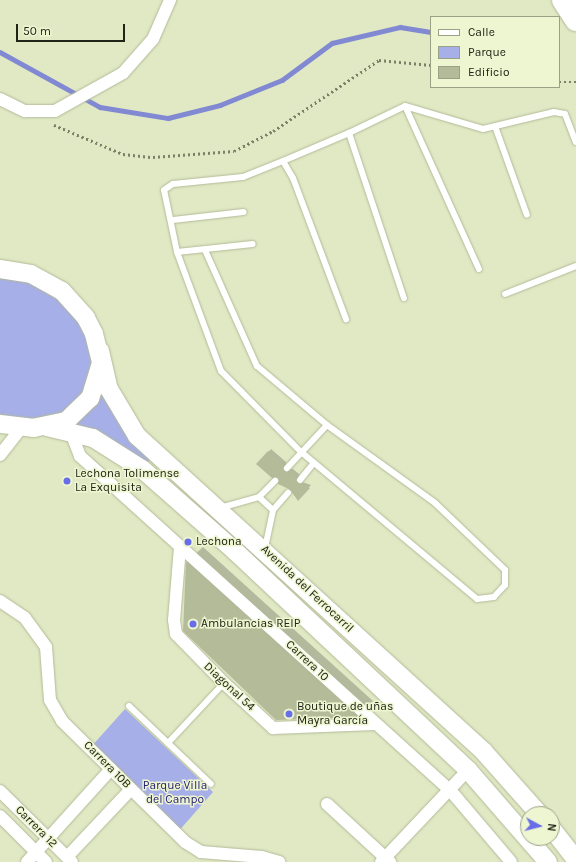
<!DOCTYPE html>
<meta charset="utf-8">
<style>
body{margin:0}
#map{position:relative;width:576px;height:862px;overflow:hidden;background:#e0e8c4;font-family:Karla,sans-serif}
div>[style]{position:absolute}
[style*='--x']{left:calc(var(--x)*1px);top:calc(var(--y)*1px);width:calc(var(--w)*1px);rotate:calc(var(--a)*1deg)}
.green>*{inset:0;background:#a6afe8}
.shadow>*{inset:0;background:#0003}
.stream>*{height:4.5px;margin:-2.25px;padding:0 2.25px;transform-origin:2.25px;border-radius:2.25px;background:#8089d2}
.building>*{inset:0;background:#b4bb99}
.path>*{height:2.5px;margin-top:-1.25px;transform-origin:0;background:repeating-linear-gradient(90deg,#7b8068 0 2px,transparent 0 5px)}
.roads{filter:drop-shadow(0 0 1px #b3ba98) drop-shadow(0 0 1px #b3ba98)}
.lane>*{height:6px;margin:-3px;padding:0 3px;transform-origin:3px;border-radius:3px;background:#fff}
.street>*{height:12px;margin:-6px;padding:0 6px;transform-origin:6px;border-radius:6px;background:#fff}
.secondary>*{height:18px;margin:-9px;padding:0 9px;transform-origin:9px;border-radius:9px;background:#fff}
.highway>*{height:22px;margin:-11px;padding:0 11px;transform-origin:11px;border-radius:11px;background:#fff}
.dots>*{width:11px;height:11px;translate:-50% -50%;box-sizing:border-box;border:2px solid #edf5d1;border-radius:50%}
span{translate:-50% -50%;white-space:nowrap;text-align:center;line-height:1.15;-webkit-text-stroke:3px #edf5d1;paint-order:stroke}
.poi-label{font-size:12px;color:#202316}
.left{translate:0 -50%;text-align:left}
.street-label{font-size:12px;color:#202316}
.park-label{font-size:12px;color:#211a6e}
.legend{position:absolute;left:430px;top:16px;width:130px;height:72px;box-sizing:border-box;background:#edf5d1;border:1px solid #9ba186;margin:0;padding:5px 7px;list-style:none;font-size:12px;color:#202316}
.legend li{display:flex;align-items:center;gap:8px;height:20px}
.legend b{width:20px;border:1px solid #9ba186}
.north{position:absolute;left:520px;top:806px;width:40px;height:40px;box-sizing:border-box;background:#edf5d1;border:1px solid #9ba186;border-radius:50%;rotate:97deg;font-size:11px;font-weight:700;line-height:16px;text-align:center;color:#202316}
.north::after{content:'';display:block;margin:auto;width:14px;height:18px;background:#686ee7;clip-path:polygon(50% 0,100% 100%,50% 72%,0 100%)}
.scale{position:absolute;left:16px;top:24px;width:109px;height:18px;box-sizing:border-box;border:2px solid #202316;border-top:0;padding-left:5px;font-size:12px;line-height:14px;white-space:nowrap;color:#202316;-webkit-text-stroke:3px #edf5d1;paint-order:stroke}
</style>
<div id="map">
<div class="green">
<div style="clip-path:polygon(0 269px,76px 303px,109px 389px,155px 454px,142px 469px,125px 455px,0 424px)"></div>
<div style="clip-path:polygon(125px 709px,213px 792px,177px 833px,90px 748px)"></div>
</div>
<div class="shadow">
<div style="clip-path:polygon(271px 449px,286px 462px,287px 469px,293px 469px,299px 474px,299px 481px,311px 485px,298px 500px,279px 477px,258px 464px)"></div>
<div style="clip-path:polygon(203px 547px,373px 701px,358px 716px,276px 719px,184px 630px,187px 562px)"></div>
</div>
<div class="stream">
<div style="--x:0;--y:52;--w:114;--a:28.8"></div>
<div style="--x:100;--y:107;--w:69;--a:9.2"></div>
<div style="--x:168;--y:118;--w:54;--a:-14"></div>
<div style="--x:220;--y:105;--w:67;--a:-22"></div>
<div style="--x:282;--y:80;--w:62;--a:-36.5"></div>
<div style="--x:332;--y:43;--w:70;--a:-13.2"></div>
<div style="--x:400;--y:27;--w:31;--a:9"></div>
</div>
<div class="building">
<div style="clip-path:polygon(268px 451px,284px 465px,284px 472px,290px 471px,297px 477px,297px 483px,310px 488px,298px 501px,291px 490px,278px 484px,278px 478px,272px 478px,256px 464px)"></div>
<div style="clip-path:polygon(186px 562px,358px 717px,276px 720px,183px 631px)"></div>
</div>
<div class="path">
<div style="--x:559;--y:82;--w:17;--a:0"></div>
<div style="--x:54;--y:125;--w:75;--a:22.8"></div>
<div style="--x:123;--y:154;--w:30;--a:6"></div>
<div style="--x:153;--y:157;--w:81;--a:-4.2"></div>
<div style="--x:234;--y:151;--w:44;--a:-27.1"></div>
<div style="--x:273;--y:131;--w:128;--a:-33.8"></div>
<div style="--x:379;--y:60;--w:52;--a:5.5"></div>
</div>
<div class="roads">
<div class="lane">
<div style="--x:405;--y:106;--w:81;--a:16.4"></div>
<div style="--x:483;--y:129;--w:73;--a:-13.5"></div>
<div style="--x:554;--y:112;--w:11;--a:10"></div>
<div style="--x:565;--y:114;--w:30;--a:69"></div>
<div style="--x:496;--y:129;--w:91;--a:70.2"></div>
<div style="--x:349;--y:133;--w:62;--a:-25.7"></div>
<div style="--x:405;--y:106;--w:179;--a:65.6"></div>
<div style="--x:283;--y:161;--w:72;--a:-23"></div>
<div style="--x:349;--y:133;--w:174;--a:71.6"></div>
<div style="--x:173;--y:220;--w:71;--a:-6.4"></div>
<div style="--x:205;--y:250;--w:127;--a:65.9"></div>
<div style="--x:257;--y:366;--w:92;--a:40.1"></div>
<div style="--x:327;--y:425;--w:59;--a:132.9"></div>
<div style="--x:177;--y:252;--w:76;--a:-6"></div>
<div style="--x:505;--y:294;--w:76;--a:-21.5"></div>
<div style="--x:327;--y:425;--w:133;--a:35.8"></div>
<div style="--x:435;--y:503;--w:97;--a:43.7"></div>
<div style="--x:505;--y:570;--w:15;--a:90"></div>
<div style="--x:505;--y:585;--w:16;--a:133"></div>
<div style="--x:494;--y:597;--w:17;--a:173"></div>
<div style="--x:477;--y:599;--w:229;--a:-140.1"></div>
<div style="--x:301;--y:452;--w:114;--a:-134.6"></div>
<div style="--x:221;--y:371;--w:127;--a:-110.3"></div>
<div style="--x:177;--y:252;--w:63;--a:-101.8"></div>
<div style="--x:164;--y:190;--w:11;--a:-34"></div>
<div style="--x:173;--y:184;--w:70;--a:-5.7"></div>
<div style="--x:243;--y:177;--w:43;--a:-21.8"></div>
<div style="--x:283;--y:161;--w:20;--a:60"></div>
<div style="--x:293;--y:178;--w:151;--a:69.4"></div>
<div style="--x:300;--y:480;--w:22;--a:-51"></div>
<div style="--x:259;--y:497;--w:19;--a:43"></div>
<div style="--x:220;--y:508;--w:41;--a:-15.8"></div>
<div style="--x:259;--y:497;--w:23;--a:-45"></div>
<div style="--x:265;--y:548;--w:39;--a:-78"></div>
<div style="--x:273;--y:510;--w:23;--a:-49"></div>
<div style="--x:129;--y:706;--w:113;--a:43.6"></div>
<div style="--x:168;--y:743;--w:82;--a:-47"></div>
</div>
<div class="street">
<div style="--x:0;--y:99;--w:28;--a:26"></div>
<div style="--x:25;--y:111;--w:30;--a:0"></div>
<div style="--x:55;--y:111;--w:78;--a:-29.2"></div>
<div style="--x:123;--y:73;--w:45;--a:-48.6"></div>
<div style="--x:153;--y:39;--w:43;--a:-66.4"></div>
<div style="--x:70;--y:430;--w:28;--a:69"></div>
<div style="--x:80;--y:456;--w:498;--a:42.1"></div>
<div style="--x:450;--y:790;--w:94;--a:49.7"></div>
<div style="--x:0;--y:455;--w:34;--a:-52"></div>
<div style="--x:180;--y:547;--w:73;--a:94.7"></div>
<div style="--x:174;--y:620;--w:14;--a:82"></div>
<div style="--x:176;--y:634;--w:69;--a:45.6"></div>
<div style="--x:224;--y:683;--w:67;--a:42.6"></div>
<div style="--x:273;--y:728;--w:102;--a:-2.2"></div>
<div style="--x:0;--y:601;--w:30;--a:34"></div>
<div style="--x:25;--y:618;--w:36;--a:54"></div>
<div style="--x:46;--y:647;--w:53;--a:85.7"></div>
<div style="--x:50;--y:700;--w:24;--a:60"></div>
<div style="--x:62;--y:721;--w:173;--a:44.5"></div>
<div style="--x:185;--y:842;--w:19;--a:32"></div>
<div style="--x:201;--y:852;--w:61;--a:4.7"></div>
<div style="--x:262;--y:857;--w:18;--a:16"></div>
<div style="--x:0;--y:791;--w:101;--a:44.6"></div>
<div style="--x:327;--y:804;--w:86;--a:42.6"></div>
<div style="--x:0;--y:816;--w:65;--a:45"></div>
<div style="--x:67;--y:857;--w:93;--a:-46.7"></div>
<div style="--x:27;--y:862;--w:125;--a:-47.9"></div>
<div style="--x:381;--y:862;--w:127;--a:-46.6"></div>
</div>
<div class="secondary">
<div style="--x:0;--y:269;--w:31;--a:9"></div>
<div style="--x:31;--y:274;--w:35;--a:29"></div>
<div style="--x:62;--y:291;--w:36;--a:48"></div>
<div style="--x:86;--y:318;--w:18;--a:63"></div>
<div style="--x:94;--y:334;--w:30;--a:76"></div>
<div style="--x:101;--y:363;--w:37;--a:107"></div>
<div style="--x:90;--y:398;--w:33;--a:136"></div>
<div style="--x:66;--y:421;--w:33;--a:168"></div>
<div style="--x:34;--y:428;--w:34;--a:-173"></div>
<div style="--x:100;--y:351;--w:39;--a:77"></div>
<div style="--x:109;--y:389;--w:55;--a:59.2"></div>
<div style="--x:137;--y:436;--w:469;--a:42.3"></div>
<div style="--x:484;--y:752;--w:83;--a:48.4"></div>
<div style="--x:47;--y:427;--w:47;--a:13.4"></div>
<div style="--x:93;--y:438;--w:58;--a:32.3"></div>
<div style="--x:142;--y:469;--w:124;--a:41.4"></div>
<div style="--x:235;--y:551;--w:320;--a:43.2"></div>
<div style="--x:468;--y:770;--w:122;--a:49"></div>
<div style="--x:552;--y:829;--w:39;--a:52"></div>
</div>
<div class="highway">
<div style="--x:563;--y:0;--w:24;--a:57"></div>
</div>
</div>
<div class="dots">
<div style="left:67px;top:481px;background:#686ee7"></div>
<div style="left:188px;top:542px;background:#686ee7"></div>
<div style="left:193px;top:624px;background:#686ee7"></div>
<div style="left:289px;top:714px;background:#686ee7"></div>
</div>
<div class="poi-label">
<span class="left" style="left:75px;top:481px">Lechona Tolimense<br>La Exquisita</span>
<span class="left" style="left:196px;top:542px">Lechona</span>
<span class="left" style="left:201px;top:624px">Ambulancias REIP</span>
<span class="left" style="left:297px;top:714px">Boutique de uñas<br>Mayra García</span>
</div>
<div class="street-label">
<span style="left:307px;top:589px;rotate:43deg">Avenida del Ferrocarril</span>
<span style="left:307px;top:661px;rotate:43deg">Carrera 10</span>
<span style="left:229px;top:687px;rotate:43deg">Diagonal 54</span>
<span style="left:107px;top:765px;rotate:45deg">Carrera 10B</span>
<span style="left:36px;top:827px;rotate:45deg">Carrera 12</span>
</div>
<div class="park-label">
<span style="left:175px;top:793px">Parque Villa<br>del Campo</span>
</div>
<ul class="legend">
<li><b style="height:5px;background:#fff"></b>Calle</li>
<li><b style="height:11px;background:#a6afe8"></b>Parque</li>
<li><b style="height:11px;background:#b4bb99"></b>Edificio</li>
</ul>
<div class="north">N</div>
<div class="scale">50 m</div>
</div>
